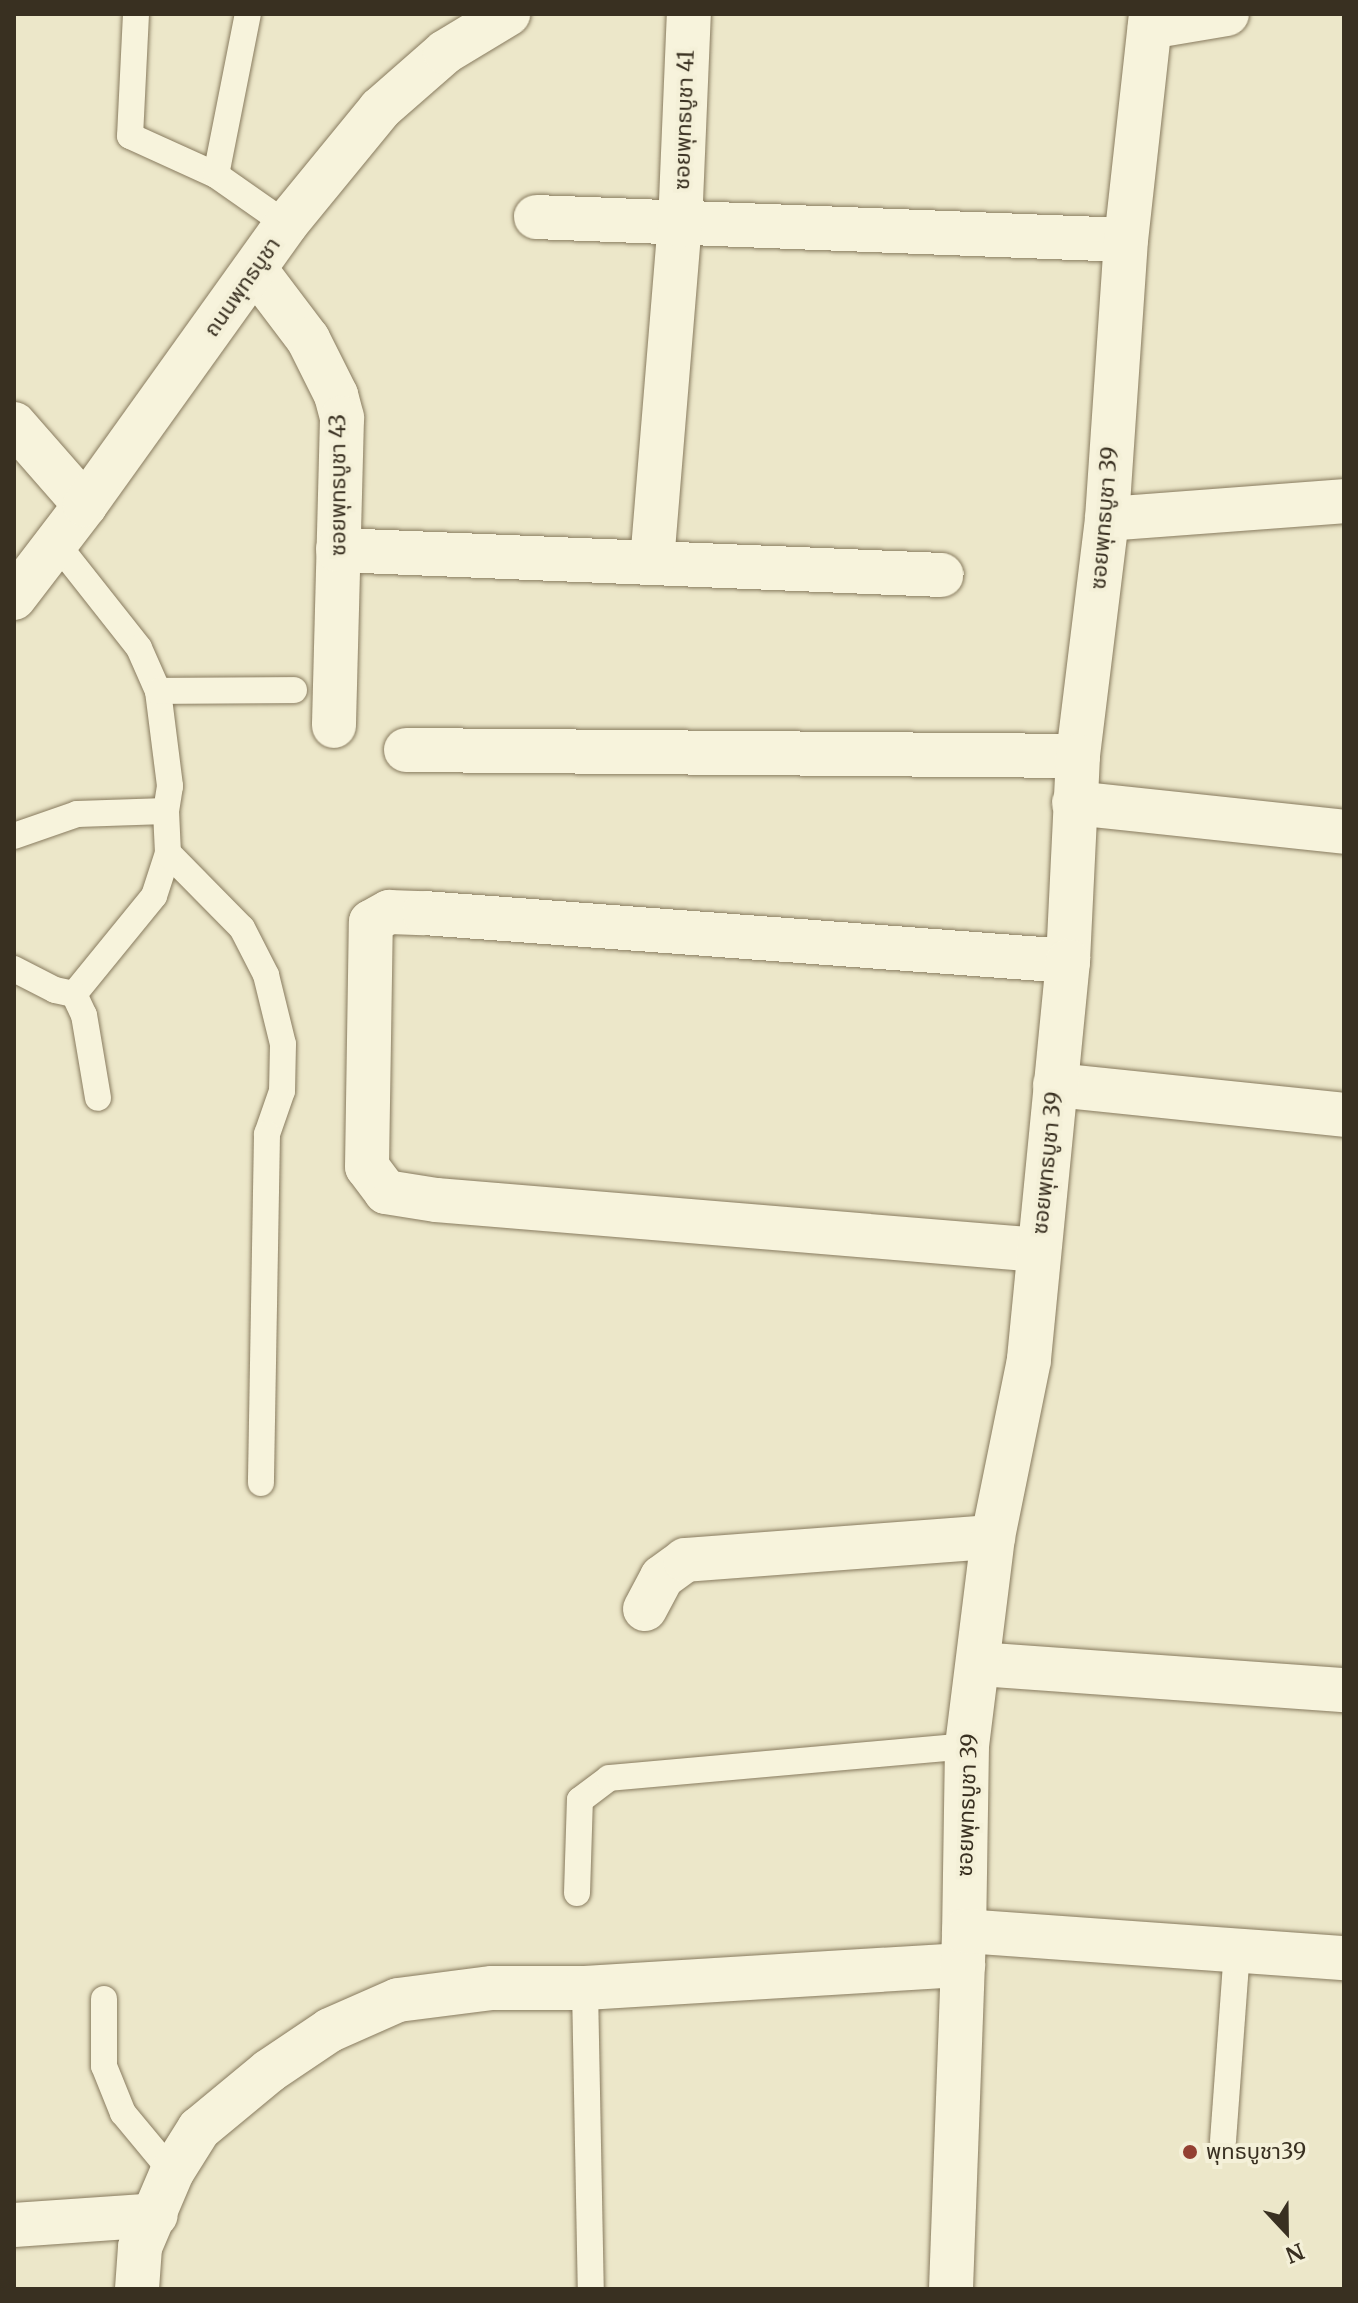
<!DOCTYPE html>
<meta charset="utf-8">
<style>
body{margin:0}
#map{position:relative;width:1358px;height:2303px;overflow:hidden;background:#ece7c9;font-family:Merriweather,"Noto Sans Thai",serif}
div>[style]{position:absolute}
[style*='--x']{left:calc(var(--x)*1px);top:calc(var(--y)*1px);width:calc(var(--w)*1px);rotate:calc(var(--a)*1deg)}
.roads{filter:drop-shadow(0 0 2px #887b5f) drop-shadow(0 0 2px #887b5f)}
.service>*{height:26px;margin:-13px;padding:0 13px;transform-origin:13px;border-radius:13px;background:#f7f3dc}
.minor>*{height:44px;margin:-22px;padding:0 22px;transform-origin:22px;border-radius:22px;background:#f7f3dc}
.tertiary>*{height:44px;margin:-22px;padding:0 22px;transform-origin:22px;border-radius:22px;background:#f7f3dc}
.secondary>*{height:44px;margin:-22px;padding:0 22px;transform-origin:22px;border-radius:22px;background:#f7f3dc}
.dots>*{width:22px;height:22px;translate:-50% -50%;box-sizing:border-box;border:4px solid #f4f0d8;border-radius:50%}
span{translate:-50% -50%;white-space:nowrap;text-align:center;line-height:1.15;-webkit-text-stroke:8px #f4f0d8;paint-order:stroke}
.street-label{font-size:22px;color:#393021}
.poi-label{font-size:22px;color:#393021}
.left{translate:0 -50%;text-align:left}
.frame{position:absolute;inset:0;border:16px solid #393021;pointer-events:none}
.north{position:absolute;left:1246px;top:2191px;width:80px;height:80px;-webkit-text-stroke:6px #f4f0d8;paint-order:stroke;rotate:158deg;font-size:22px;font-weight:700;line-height:32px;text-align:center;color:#393021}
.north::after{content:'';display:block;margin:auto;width:28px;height:36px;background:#393021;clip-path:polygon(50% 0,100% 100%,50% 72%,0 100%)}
</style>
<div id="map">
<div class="roads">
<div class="service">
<div style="--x:136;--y:14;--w:122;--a:92.8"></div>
<div style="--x:130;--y:136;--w:94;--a:24.4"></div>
<div style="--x:216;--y:175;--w:85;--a:35"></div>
<div style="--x:216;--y:175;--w:164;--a:-78.8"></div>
<div style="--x:57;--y:544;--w:132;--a:51.7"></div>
<div style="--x:139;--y:648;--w:47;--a:66.2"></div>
<div style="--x:158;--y:691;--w:96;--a:82.8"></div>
<div style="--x:170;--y:786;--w:25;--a:99"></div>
<div style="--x:166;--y:811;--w:42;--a:87.3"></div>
<div style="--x:168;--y:853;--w:45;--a:108"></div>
<div style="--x:154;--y:896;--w:127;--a:129.2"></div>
<div style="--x:158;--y:691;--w:136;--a:-0.4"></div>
<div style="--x:14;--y:836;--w:67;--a:-19.2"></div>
<div style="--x:77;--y:814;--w:89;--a:-1.9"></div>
<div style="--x:168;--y:853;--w:105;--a:45.4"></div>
<div style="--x:242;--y:928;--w:53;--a:62.9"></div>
<div style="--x:266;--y:975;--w:71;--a:76.2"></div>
<div style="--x:283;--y:1044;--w:47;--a:91.2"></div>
<div style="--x:282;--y:1091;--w:46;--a:109.2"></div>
<div style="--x:267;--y:1134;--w:349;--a:91"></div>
<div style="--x:14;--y:969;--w:46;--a:27.1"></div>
<div style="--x:55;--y:990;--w:19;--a:12"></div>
<div style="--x:74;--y:994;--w:23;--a:65"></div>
<div style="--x:84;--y:1015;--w:84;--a:80.4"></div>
<div style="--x:577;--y:1893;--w:93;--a:-88.2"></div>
<div style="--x:580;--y:1800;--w:36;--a:-37"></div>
<div style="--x:609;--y:1778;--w:359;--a:-5.1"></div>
<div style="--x:585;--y:1988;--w:301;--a:88.9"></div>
<div style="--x:104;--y:1999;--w:67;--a:90"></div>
<div style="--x:104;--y:2066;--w:51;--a:68"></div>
<div style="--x:123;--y:2113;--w:77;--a:50.3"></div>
<div style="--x:1223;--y:2141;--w:190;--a:-85.8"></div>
</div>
<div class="minor">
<div style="--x:1150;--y:27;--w:78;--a:-9.6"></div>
<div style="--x:536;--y:217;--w:590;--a:2.23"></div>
<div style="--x:255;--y:269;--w:88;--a:52.9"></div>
<div style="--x:308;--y:339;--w:63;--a:63.4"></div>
<div style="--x:336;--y:395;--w:24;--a:75"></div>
<div style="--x:342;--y:418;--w:308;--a:91.5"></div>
<div style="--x:14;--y:424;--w:108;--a:48.8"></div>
<div style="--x:1107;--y:519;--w:238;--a:-4.3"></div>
<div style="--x:338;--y:550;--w:604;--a:2.37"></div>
<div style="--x:652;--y:562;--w:338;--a:-85.3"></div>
<div style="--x:680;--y:225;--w:211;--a:-87.6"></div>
<div style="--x:406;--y:750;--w:672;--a:0.51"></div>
<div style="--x:1074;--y:803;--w:272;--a:6.1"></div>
<div style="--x:1055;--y:1085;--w:291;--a:5.9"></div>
<div style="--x:1039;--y:1250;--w:605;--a:-175.26"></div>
<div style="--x:436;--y:1200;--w:51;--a:-170.9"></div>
<div style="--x:386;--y:1192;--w:31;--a:-127"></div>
<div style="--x:367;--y:1167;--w:245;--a:-89.1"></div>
<div style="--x:371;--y:922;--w:21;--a:-29"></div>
<div style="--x:389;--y:912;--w:35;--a:2"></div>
<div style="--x:424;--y:913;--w:646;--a:4.26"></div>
<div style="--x:645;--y:1609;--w:36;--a:-62"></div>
<div style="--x:662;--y:1577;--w:29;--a:-36"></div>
<div style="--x:685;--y:1560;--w:309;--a:-4.3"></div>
<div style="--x:978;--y:1664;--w:367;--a:4.1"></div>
<div style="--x:14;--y:2225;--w:142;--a:-4"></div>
<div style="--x:137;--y:2289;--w:42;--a:-85.9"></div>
<div style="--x:140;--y:2247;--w:82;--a:-66.9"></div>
<div style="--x:172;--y:2172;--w:51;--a:-57.9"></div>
<div style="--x:199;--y:2129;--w:91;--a:-39.6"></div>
<div style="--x:269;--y:2071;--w:73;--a:-33.9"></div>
<div style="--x:330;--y:2030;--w:74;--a:-23.8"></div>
<div style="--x:398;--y:2000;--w:95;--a:-7.3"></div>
<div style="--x:492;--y:1988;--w:93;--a:0"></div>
<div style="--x:585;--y:1988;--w:379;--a:-3.5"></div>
<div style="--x:951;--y:2289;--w:353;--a:-87.9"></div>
</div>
<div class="tertiary">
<div style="--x:1151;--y:14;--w:227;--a:96.3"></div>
<div style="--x:1126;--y:240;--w:280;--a:93.9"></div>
<div style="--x:1107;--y:519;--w:239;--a:97"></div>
<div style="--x:1078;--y:756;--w:205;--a:92.8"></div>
<div style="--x:1068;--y:961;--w:401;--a:95.6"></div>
<div style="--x:1029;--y:1360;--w:181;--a:101.5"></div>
<div style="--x:993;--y:1537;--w:211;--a:97.1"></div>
<div style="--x:967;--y:1746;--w:185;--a:90.9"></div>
<div style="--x:964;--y:1931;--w:381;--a:4.1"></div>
</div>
<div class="secondary">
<div style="--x:14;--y:598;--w:117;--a:-52.6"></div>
<div style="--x:85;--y:505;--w:345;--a:-54.4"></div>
<div style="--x:286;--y:224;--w:149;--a:-50.7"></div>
<div style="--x:380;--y:109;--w:86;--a:-41.2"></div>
<div style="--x:445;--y:52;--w:74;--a:-31.1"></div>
</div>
</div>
<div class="dots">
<div style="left:1190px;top:2152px;background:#934032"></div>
</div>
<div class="street-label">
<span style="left:684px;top:120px;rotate:-88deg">ซอยพุทธบูชา 41</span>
<span style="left:242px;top:287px;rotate:-55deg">ถนนพุทธบูชา</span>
<span style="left:338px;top:485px;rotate:-90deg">ซอยพุทธบูชา 43</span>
<span style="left:1104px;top:518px;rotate:-85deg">ซอยพุทธบูชา 39</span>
<span style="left:1047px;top:1163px;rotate:-84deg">ซอยพุทธบูชา 39</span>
<span style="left:967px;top:1805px;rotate:-88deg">ซอยพุทธบูชา 39</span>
</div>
<div class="poi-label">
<span class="left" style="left:1206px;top:2152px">พุทธบูชา39</span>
</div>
<div class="frame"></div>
<div class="north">N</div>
</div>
